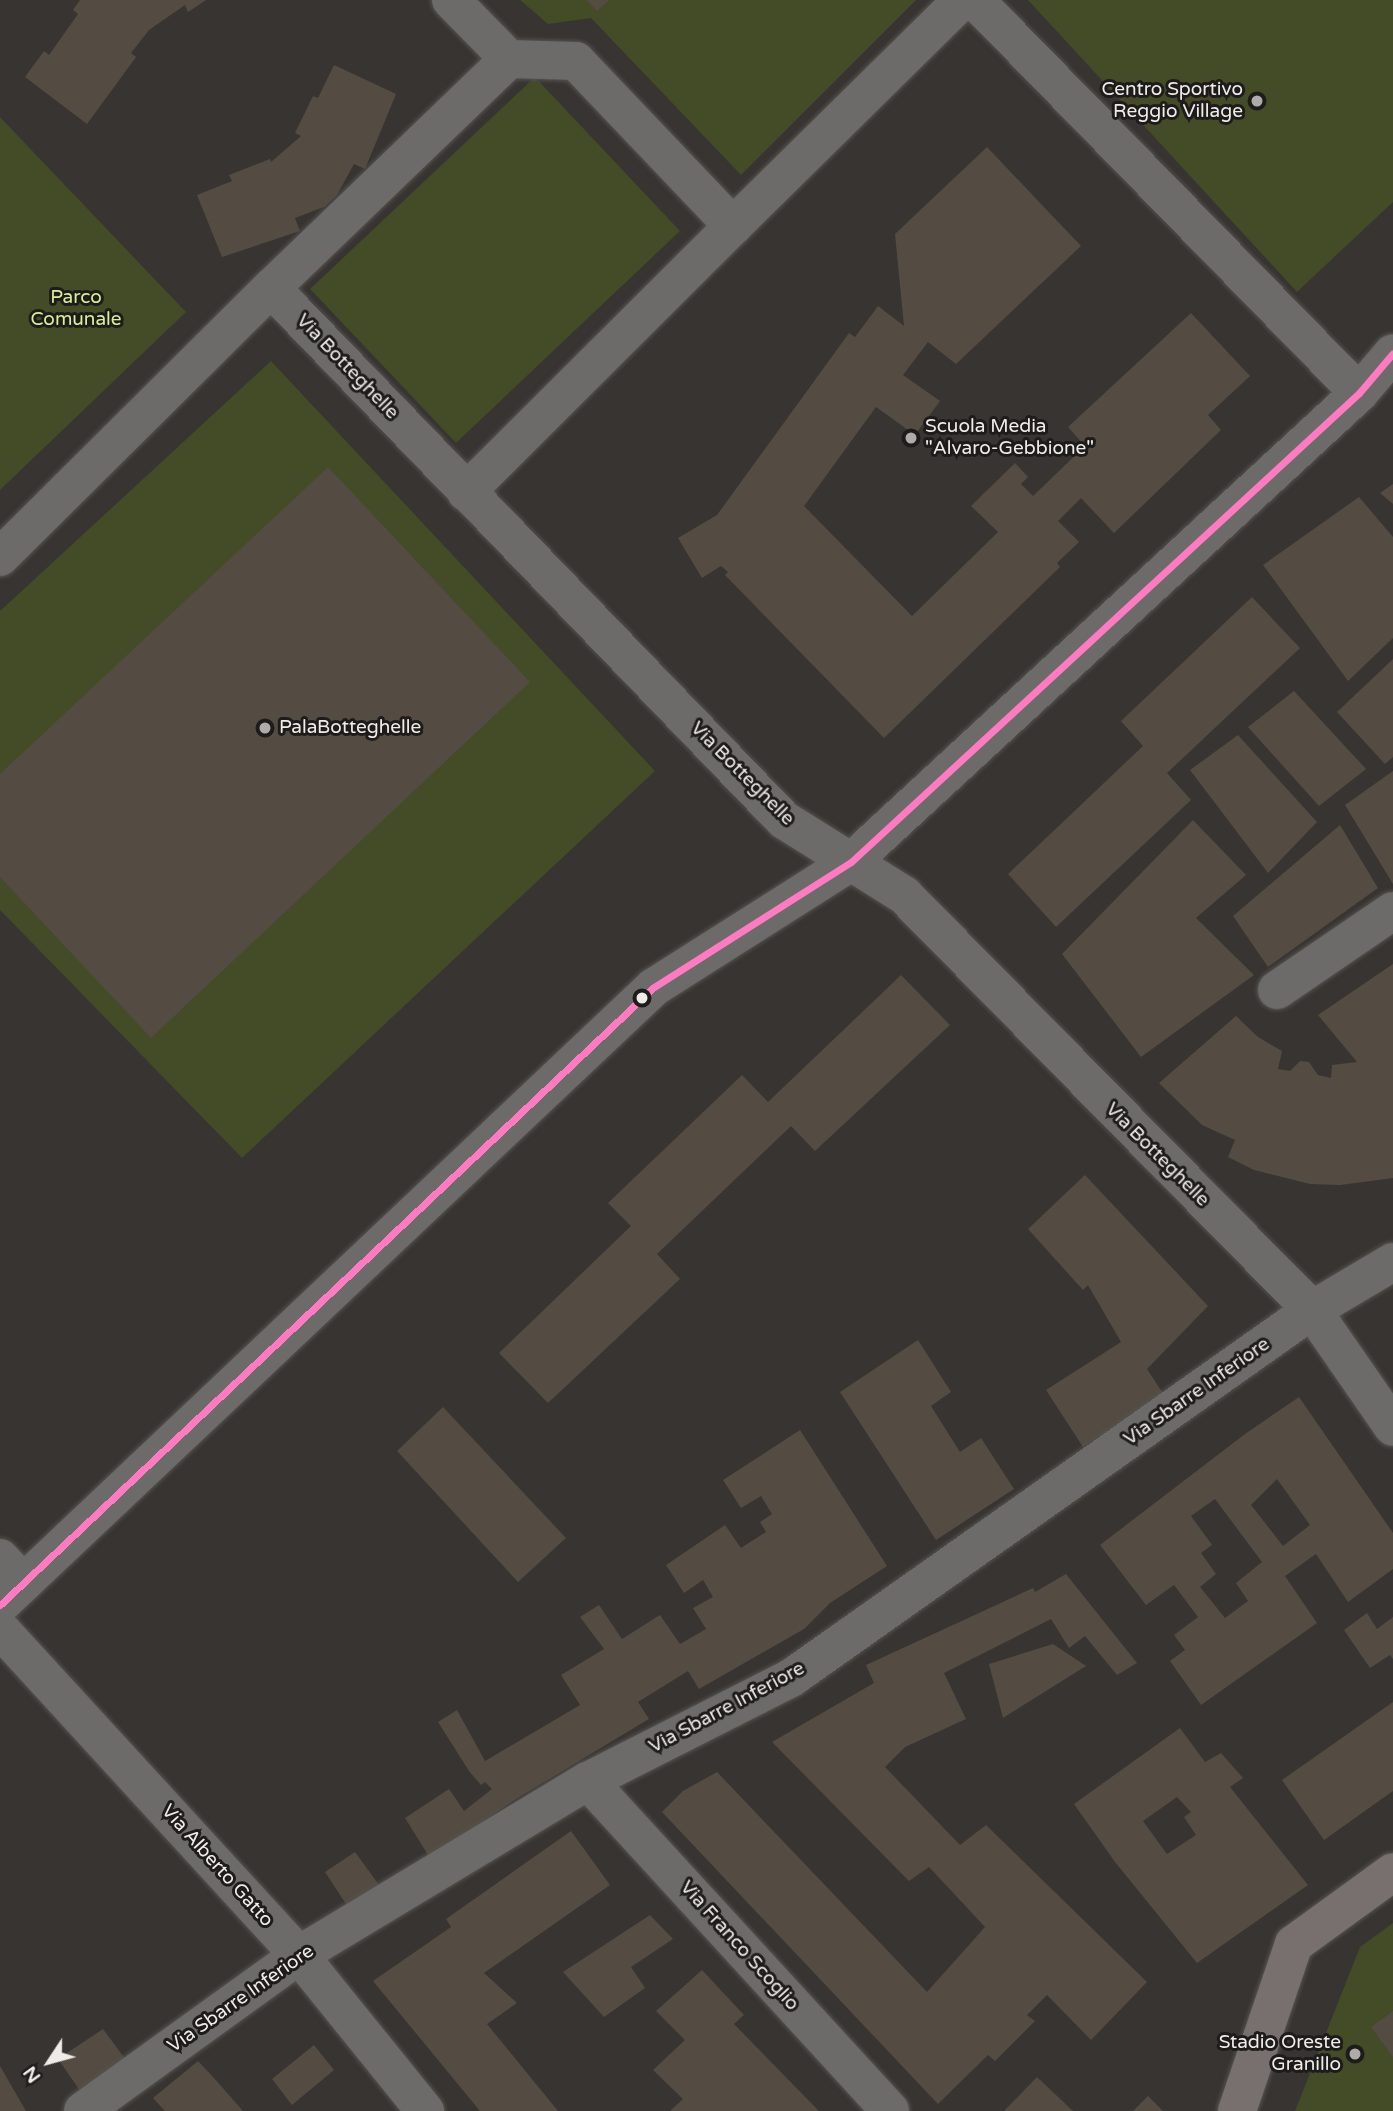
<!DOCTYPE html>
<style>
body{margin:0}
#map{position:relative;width:1393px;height:2111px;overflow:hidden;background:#373431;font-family:"Varela Round",sans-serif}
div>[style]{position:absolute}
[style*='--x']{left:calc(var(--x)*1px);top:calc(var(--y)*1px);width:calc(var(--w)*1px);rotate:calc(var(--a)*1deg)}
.green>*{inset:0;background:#434b27}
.building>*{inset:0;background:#544c42}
.roads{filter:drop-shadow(0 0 2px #55524f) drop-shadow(0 0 2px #55524f)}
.street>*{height:38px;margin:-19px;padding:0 19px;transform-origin:19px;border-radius:19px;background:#6d6b69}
.secondary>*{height:38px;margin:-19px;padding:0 19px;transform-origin:19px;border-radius:19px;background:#77706e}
.bus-1>*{height:7px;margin:-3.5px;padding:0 3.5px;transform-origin:3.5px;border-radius:3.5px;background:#fe7ac1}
.dots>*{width:19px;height:19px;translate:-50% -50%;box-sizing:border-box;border:4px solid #1e1c1a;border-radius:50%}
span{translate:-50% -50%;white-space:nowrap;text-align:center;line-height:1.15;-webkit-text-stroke:6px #1e1c1a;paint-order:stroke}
.poi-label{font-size:19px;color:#efebe8}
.right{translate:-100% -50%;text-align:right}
.left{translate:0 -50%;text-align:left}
.park-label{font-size:19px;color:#d9ee97}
.street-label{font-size:19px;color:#efebe8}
.north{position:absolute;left:14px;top:2027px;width:70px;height:70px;-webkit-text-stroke:5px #1e1c1a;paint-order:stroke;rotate:234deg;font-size:19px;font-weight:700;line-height:28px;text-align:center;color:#efebe8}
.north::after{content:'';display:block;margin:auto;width:24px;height:32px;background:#efebe8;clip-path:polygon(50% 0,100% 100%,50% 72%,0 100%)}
</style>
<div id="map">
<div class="green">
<div style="clip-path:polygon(520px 0,916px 0,741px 175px,591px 18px,548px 24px)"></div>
<div style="clip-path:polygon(1028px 0,1393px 0,1393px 202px,1297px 292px)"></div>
<div style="clip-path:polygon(535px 77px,680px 231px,456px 443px,310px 289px)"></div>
<div style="clip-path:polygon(0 117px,186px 312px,0 490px)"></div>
<div style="clip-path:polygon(271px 361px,655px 771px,242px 1158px,0 910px,0 611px)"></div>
<div style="clip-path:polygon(1393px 1923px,1393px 2111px,1295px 2111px,1360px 1947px)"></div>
</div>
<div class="building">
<div style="clip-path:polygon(80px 0,206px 0,188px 12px,185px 5px,149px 30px,131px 53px,136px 57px,87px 124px,25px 77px,44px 51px,49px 55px,78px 14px,73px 10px)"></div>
<div style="clip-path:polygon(586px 0,609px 0,597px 11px)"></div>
<div style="clip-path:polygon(334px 65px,396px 94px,365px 169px,354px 164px,337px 195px,324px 207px,295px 218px,300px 231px,222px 257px,197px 195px,232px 181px,229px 175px,270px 159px,271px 162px,301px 136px,295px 133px,313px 96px,318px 98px)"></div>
<div style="clip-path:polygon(987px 147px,1081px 246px,956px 364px,928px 342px,903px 375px,940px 401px,915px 435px,876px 407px,804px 506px,912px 616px,998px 532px,971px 506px,1015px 463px,1028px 477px,1021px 484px,1033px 496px,1085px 446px,1068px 427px,1191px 313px,1250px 376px,1208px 415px,1221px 430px,1114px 533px,1081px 498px,1058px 521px,1079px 542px,1057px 563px,1060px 567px,884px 738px,725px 575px,728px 572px,721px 566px,702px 578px,678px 538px,717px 515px,849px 333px,855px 337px,878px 306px,904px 326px,895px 234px)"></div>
<div style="clip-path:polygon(328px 467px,530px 682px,151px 1038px,0 877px,0 774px)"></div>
<div style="clip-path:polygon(1393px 484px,1393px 504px,1380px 493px)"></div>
<div style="clip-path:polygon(1359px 497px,1393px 537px,1393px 638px,1348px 681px,1263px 565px)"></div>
<div style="clip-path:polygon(1252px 597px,1300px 648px,1167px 773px,1191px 800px,1056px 927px,1008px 874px,1143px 746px,1121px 721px)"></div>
<div style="clip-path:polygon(1393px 659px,1393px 757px,1385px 764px,1337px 712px)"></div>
<div style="clip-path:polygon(1294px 691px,1366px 769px,1319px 806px,1248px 727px)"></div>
<div style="clip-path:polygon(1238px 735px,1317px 822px,1268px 873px,1190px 770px)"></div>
<div style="clip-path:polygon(1393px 771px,1393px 884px,1345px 805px)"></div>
<div style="clip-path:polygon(1193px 820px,1246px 875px,1196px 918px,1254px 975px,1141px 1057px,1062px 954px)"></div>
<div style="clip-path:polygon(1340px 825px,1378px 888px,1268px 967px,1233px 916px)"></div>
<div style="clip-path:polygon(1393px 964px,1393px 1178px,1340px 1185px,1310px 1184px,1254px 1170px,1228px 1157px,1235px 1140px,1202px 1125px,1159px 1083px,1236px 1016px,1258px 1037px,1282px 1051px,1278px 1069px,1290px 1071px,1300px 1061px,1309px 1062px,1318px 1075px,1331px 1078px,1332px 1065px,1357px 1062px,1318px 1015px)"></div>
<div style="clip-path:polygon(901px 975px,950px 1025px,815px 1151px,791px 1126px,657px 1254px,680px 1279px,548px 1403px,499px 1353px,631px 1226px,608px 1203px,742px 1075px,768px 1102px)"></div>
<div style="clip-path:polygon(1085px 1175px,1208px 1306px,1147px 1369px,1164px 1395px,1083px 1447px,1046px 1390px,1121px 1342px,1088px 1285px,1083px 1290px,1028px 1229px)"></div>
<div style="clip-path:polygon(918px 1340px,951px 1392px,931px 1406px,960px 1452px,981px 1438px,1014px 1489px,936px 1540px,840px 1392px)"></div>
<div style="clip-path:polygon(evenodd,1299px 1397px,1393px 1533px,1393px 1569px,1348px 1602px,1316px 1554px,1285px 1576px,1317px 1623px,1201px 1705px,1170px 1661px,1185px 1650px,1174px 1635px,1198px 1617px,1174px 1585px,1146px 1605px,1100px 1545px,1245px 1434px,1299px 1397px,1277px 1479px,1310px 1525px,1283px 1546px,1251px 1505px,1277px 1479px,1299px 1397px,1215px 1499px,1262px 1562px,1236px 1583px,1248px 1601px,1225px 1618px,1200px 1587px,1216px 1574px,1201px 1553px,1212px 1545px,1191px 1516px,1215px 1499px)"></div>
<div style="clip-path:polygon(443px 1407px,566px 1538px,518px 1582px,397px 1451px)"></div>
<div style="clip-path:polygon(800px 1430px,887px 1566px,830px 1603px,804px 1629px,699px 1689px,688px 1671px,638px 1702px,649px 1719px,514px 1800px,430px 1858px,405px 1818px,449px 1789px,464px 1811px,492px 1789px,485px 1782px,481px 1785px,469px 1771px,438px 1722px,457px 1710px,485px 1761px,580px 1705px,561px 1675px,604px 1649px,580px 1617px,599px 1605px,622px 1639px,660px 1615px,680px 1644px,706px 1629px,693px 1608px,713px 1597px,703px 1580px,684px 1593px,666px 1565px,725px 1525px,741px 1548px,766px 1532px,760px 1522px,772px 1514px,761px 1496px,741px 1508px,723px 1480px)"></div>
<div style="clip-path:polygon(1066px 1574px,1137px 1663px,1117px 1675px,1085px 1636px,1069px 1648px,1051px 1619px,944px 1673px,966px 1719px,905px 1747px,885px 1767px,960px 1845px,986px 1825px,1147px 1982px,1091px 2040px,1047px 1995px,1027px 2015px,1035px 2021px,995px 2061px,988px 2055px,938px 2104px,662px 1812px,683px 1791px,717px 1772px,927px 1992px,985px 1927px,929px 1867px,909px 1881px,772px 1742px,874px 1683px,866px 1665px,1033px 1588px,1035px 1592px)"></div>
<div style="clip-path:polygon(1367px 1613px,1377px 1629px,1393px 1617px,1393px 1659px,1390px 1655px,1370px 1668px,1344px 1630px)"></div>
<div style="clip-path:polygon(1053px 1644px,1086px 1666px,1003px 1718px,989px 1664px)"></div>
<div style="clip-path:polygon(1393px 1702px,1393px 1791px,1324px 1840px,1282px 1780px)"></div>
<div style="clip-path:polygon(evenodd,1180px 1728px,1205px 1762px,1221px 1753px,1243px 1778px,1230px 1787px,1308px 1885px,1197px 1963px,1115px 1862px,1074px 1804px,1180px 1728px,1177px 1797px,1191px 1812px,1184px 1817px,1196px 1835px,1167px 1854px,1143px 1821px,1177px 1797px)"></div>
<div style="clip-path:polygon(571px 1831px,610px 1885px,484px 1973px,517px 2003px,487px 2024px,558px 2111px,480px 2111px,373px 1981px,451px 1927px,446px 1919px)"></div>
<div style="clip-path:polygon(355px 1852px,382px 1889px,350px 1910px,325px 1872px)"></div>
<div style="clip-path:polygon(650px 1915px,673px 1939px,631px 1967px,645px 1988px,604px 2017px,563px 1972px)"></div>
<div style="clip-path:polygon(702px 1970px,744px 2015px,734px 2024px,819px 2111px,670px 2111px,683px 2099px,653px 2070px,685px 2040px,656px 2011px)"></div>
<div style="clip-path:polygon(1393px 2011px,1393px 2057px,1371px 2027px)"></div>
<div style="clip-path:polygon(103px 2029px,129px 2064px,83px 2095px,58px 2059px)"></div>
<div style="clip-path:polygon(314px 2045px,334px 2070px,292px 2105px,272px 2079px)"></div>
<div style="clip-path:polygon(198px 2061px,214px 2078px,243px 2111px,165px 2111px,153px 2098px)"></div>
<div style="clip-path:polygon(0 2066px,26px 2111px,0 2111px)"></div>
<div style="clip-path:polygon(1037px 2077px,1073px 2111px,1004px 2111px)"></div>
<div style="clip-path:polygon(1148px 2096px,1163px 2111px,1133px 2111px)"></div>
</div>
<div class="roads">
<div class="street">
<div style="--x:451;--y:0;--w:83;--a:45.5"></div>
<div style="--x:509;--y:59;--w:330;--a:136.1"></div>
<div style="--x:271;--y:288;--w:739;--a:46.04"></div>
<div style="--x:784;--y:820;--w:142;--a:32"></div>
<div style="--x:904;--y:895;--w:582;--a:45.49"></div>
<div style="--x:1312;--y:1310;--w:142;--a:55.3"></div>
<div style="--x:975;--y:0;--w:549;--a:45.66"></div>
<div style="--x:733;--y:226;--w:322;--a:-44.6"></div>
<div style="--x:466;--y:492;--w:377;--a:-44.9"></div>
<div style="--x:733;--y:226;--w:228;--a:-133.6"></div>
<div style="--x:576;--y:61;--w:67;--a:-178.3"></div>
<div style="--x:0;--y:557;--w:382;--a:-44.8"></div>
<div style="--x:1277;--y:990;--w:140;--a:-34.3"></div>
<div style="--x:0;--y:1558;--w:34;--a:47"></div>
<div style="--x:0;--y:1605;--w:900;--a:-43.38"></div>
<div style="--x:654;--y:987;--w:233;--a:-32.4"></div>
<div style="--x:851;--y:862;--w:691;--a:-42.71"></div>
<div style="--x:1359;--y:393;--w:52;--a:-49.6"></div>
<div style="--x:0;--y:1629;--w:442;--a:47.5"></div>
<div style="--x:299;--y:1955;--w:201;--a:51.1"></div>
<div style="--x:588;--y:1781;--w:447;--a:47.5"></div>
<div style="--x:83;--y:2111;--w:266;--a:-35.8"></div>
<div style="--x:299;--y:1955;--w:337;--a:-31.1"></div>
<div style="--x:588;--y:1781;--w:228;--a:-26.9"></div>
<div style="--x:791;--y:1678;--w:638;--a:-35.23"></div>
<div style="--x:1312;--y:1310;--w:94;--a:-30.7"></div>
</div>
<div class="secondary">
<div style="--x:1237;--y:2111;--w:176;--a:-71.2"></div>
<div style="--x:1294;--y:1944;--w:122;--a:-36"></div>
</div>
</div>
<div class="bus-1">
<div style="--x:0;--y:1605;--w:900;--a:-43.38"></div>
<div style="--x:654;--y:987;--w:233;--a:-32.4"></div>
<div style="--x:851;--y:862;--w:691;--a:-42.71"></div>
<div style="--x:1359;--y:393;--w:52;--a:-49.6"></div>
</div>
<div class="dots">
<div style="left:1257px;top:101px;background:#afaba8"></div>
<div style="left:911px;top:438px;background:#afaba8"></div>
<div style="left:265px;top:728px;background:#afaba8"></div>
<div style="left:642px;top:998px;background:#efebe8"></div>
<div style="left:1355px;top:2054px;background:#afaba8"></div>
</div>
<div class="poi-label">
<span class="right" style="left:1243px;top:101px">Centro Sportivo<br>Reggio Village</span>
<span class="left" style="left:925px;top:438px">Scuola Media<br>"Alvaro-Gebbione"</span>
<span class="left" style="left:279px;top:728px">PalaBotteghelle</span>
<span class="right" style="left:1341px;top:2054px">Stadio Oreste<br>Granillo</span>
</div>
<div class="park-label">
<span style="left:76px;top:309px">Parco<br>Comunale</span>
</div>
<div class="street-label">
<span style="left:347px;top:367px;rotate:46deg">Via Botteghelle</span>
<span style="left:742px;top:774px;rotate:45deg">Via Botteghelle</span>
<span style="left:1157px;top:1155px;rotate:45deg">Via Botteghelle</span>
<span style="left:1197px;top:1392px;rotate:-35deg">Via Sbarre Inferiore</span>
<span style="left:727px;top:1708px;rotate:-28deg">Via Sbarre Inferiore</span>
<span style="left:217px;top:1866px;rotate:48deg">Via Alberto Gatto</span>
<span style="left:739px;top:1946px;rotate:48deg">Via Franco Scoglio</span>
<span style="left:241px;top:1999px;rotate:-35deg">Via Sbarre Inferiore</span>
</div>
<div class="north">N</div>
</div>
